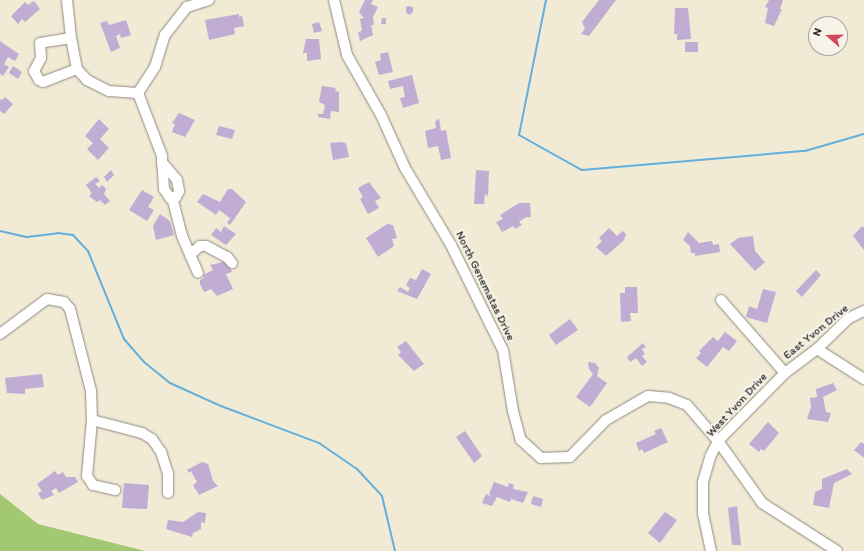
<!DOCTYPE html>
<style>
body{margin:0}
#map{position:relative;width:864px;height:551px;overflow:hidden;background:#f1ead5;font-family:Itim,sans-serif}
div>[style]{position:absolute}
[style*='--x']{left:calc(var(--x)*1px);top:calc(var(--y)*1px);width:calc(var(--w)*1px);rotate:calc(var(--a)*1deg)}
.green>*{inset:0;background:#a3c872}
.stream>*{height:2px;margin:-1px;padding:0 1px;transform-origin:1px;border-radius:1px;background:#63afdc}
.building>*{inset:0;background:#c1acd4}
.roads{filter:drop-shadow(0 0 1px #8e8a80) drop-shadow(0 0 1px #8e8a80)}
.minor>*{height:10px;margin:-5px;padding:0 5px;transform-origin:5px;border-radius:5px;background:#fff}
span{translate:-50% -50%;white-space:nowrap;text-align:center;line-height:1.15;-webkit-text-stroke:4px #f7f3e8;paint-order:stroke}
.street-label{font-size:12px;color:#2b2b2b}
.north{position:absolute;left:808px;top:16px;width:40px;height:40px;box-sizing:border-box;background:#f7f3e8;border:1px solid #a5a39c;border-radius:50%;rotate:290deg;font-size:11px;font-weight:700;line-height:16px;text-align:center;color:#2b2b2b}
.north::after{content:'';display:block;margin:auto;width:14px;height:18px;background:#d1495b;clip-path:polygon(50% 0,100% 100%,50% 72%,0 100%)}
</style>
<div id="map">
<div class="green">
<div style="clip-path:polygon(0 494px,38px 524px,145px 551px,0 551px)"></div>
</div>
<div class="stream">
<div style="--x:546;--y:0;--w:138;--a:101.3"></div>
<div style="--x:519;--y:135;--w:72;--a:29.1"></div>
<div style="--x:582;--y:170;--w:224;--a:-4.9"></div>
<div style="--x:805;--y:151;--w:61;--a:-16.1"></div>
<div style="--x:0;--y:231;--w:28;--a:13"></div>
<div style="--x:27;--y:237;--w:31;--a:-7"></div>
<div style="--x:58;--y:233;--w:15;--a:8"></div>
<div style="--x:73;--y:235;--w:22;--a:47"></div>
<div style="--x:88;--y:251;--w:95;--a:67.8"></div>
<div style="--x:124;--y:339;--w:30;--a:49"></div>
<div style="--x:144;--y:362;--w:33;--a:39"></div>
<div style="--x:170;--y:383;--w:56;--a:24.3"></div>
<div style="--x:221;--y:406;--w:105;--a:20.7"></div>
<div style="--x:319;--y:443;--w:46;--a:34.4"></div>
<div style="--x:357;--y:469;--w:37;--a:47"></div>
<div style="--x:382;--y:496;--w:57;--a:76.7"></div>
</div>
<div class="building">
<div style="clip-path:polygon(365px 0,373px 0,371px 4px,378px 7px,373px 17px,374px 25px,371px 25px,373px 35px,360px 41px,358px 32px,362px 31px,360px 19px,364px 18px,359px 12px)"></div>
<div style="clip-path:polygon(599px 0,616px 0,589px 36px,581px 34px,585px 29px,582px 22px)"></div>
<div style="clip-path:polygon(769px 0,783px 0,780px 9px,782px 9px,774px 26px,765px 23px,768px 8px,765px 7px)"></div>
<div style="clip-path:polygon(34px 1px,40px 9px,25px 22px,22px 19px,18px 24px,11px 16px,25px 2px,28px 5px)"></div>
<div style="clip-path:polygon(409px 6px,413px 7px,413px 12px,409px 15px,406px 12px,406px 7px)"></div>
<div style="clip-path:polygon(675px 8px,688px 8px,691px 39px,677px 40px,677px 34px,674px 34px)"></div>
<div style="clip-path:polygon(239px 14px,239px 17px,242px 16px,244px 26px,234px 28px,235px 34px,209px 40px,205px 20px)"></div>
<div style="clip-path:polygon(382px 18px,386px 18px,386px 24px,381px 24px)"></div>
<div style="clip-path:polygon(126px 20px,131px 35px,121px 38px,120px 34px,116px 36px,120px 48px,111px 52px,100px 23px,107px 21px,109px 25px)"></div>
<div style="clip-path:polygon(319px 22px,322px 31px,314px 33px,312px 24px)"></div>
<div style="clip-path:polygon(306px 39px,319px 39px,321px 59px,307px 61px,307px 53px,303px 53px)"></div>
<div style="clip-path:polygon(0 41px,19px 54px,15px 61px,8px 57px,4px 64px,9px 67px,3px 76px,0 74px)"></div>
<div style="clip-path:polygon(685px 42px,698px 42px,698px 52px,685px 52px)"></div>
<div style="clip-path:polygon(388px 52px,393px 72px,379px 75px,375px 62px,381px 60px,380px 54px)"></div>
<div style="clip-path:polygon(13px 66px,22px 72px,18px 79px,9px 73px)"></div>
<div style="clip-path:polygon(412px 75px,419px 103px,403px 108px,400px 98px,405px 97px,403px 86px,390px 89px,388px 81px)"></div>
<div style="clip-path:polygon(322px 86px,336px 88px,335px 91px,339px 92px,339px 112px,331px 111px,330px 119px,318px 117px,318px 114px,323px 114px,325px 105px,319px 102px)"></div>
<div style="clip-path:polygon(5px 97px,13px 104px,4px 114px,0 111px,0 99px,2px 100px)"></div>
<div style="clip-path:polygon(179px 113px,195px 120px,185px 137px,172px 132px,175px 124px,172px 123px)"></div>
<div style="clip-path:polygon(439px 118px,441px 131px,446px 130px,451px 158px,441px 160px,438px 146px,428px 148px,425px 131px,436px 128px,435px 122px)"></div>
<div style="clip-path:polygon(99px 119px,109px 129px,100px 139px,109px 148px,98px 160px,87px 149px,93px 143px,85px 136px)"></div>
<div style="clip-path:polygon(219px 126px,235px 130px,232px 139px,216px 135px)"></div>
<div style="clip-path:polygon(341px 142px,346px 143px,349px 157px,333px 160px,330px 143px)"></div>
<div style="clip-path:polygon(111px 170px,114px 175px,107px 182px,104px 177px)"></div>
<div style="clip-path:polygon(476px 170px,489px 171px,488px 196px,485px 194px,484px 204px,474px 204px)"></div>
<div style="clip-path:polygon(96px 177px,100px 181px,95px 184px,99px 188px,102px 185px,106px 189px,104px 194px,110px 201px,105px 205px,100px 200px,97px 202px,89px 196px,92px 193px,86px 185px)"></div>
<div style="clip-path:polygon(369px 182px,381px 198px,375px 201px,379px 208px,368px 214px,360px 199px,363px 197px,358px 188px)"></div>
<div style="clip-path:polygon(228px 189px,232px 189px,246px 202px,230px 225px,227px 223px,230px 218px,219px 210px,216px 215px,197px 202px,203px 194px,220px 202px)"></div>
<div style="clip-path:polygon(142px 190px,154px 197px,148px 207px,154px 210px,147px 221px,129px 210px)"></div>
<div style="clip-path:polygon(519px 203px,530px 203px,531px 217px,526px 217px,519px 222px,522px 225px,515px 229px,513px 226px,502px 232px,496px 222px,503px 219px,500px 215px)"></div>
<div style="clip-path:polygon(160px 214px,170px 221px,174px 235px,156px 240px,153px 226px)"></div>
<div style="clip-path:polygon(387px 224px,393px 225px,397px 238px,392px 239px,394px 246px,378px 257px,366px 238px)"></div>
<div style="clip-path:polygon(224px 226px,236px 234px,226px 245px,211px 235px,216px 228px,221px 232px)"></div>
<div style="clip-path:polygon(862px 226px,864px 228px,864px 250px,853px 236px)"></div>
<div style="clip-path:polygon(609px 228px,617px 236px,623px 231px,626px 234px,624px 240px,606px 256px,596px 247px,602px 241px,599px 238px)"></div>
<div style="clip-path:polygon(688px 232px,699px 243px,712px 241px,713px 245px,719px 244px,720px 252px,695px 256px,695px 253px,691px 253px,690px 246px,683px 240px)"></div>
<div style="clip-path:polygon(753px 236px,755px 251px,765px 262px,755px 271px,730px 244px,738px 238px)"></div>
<div style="clip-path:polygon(227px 261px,232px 272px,226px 274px,233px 289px,217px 296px,211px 289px,204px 292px,200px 284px,200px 280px,204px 278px,203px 275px,213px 270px,210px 265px)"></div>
<div style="clip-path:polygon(422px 269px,431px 274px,417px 299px,397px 291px,400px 287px,408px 292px,410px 288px,406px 285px,410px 278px,416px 280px)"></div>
<div style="clip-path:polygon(816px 270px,821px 275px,802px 297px,796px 291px)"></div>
<div style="clip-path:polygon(625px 287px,637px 287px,638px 313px,630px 313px,631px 321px,621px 322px,620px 293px,625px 293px)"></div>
<div style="clip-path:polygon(763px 289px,776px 292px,767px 323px,746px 317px,749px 306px,757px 309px)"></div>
<div style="clip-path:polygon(570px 319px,578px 330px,556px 345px,549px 335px)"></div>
<div style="clip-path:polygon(725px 332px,737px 341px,729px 351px,723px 347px,707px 367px,696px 358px,701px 353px,699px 351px,713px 337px,718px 341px)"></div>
<div style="clip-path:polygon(406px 341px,424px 364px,414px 371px,398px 355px,401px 352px,397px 347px)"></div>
<div style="clip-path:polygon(643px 343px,646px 347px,642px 349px,645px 354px,642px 356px,647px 362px,642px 366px,636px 358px,630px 362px,627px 357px)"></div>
<div style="clip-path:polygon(588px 362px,595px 363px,599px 368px,597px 376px,607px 383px,590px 407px,576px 397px,593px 374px,589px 369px)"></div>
<div style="clip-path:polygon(42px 374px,44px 387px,25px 389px,25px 394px,7px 393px,5px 378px)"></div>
<div style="clip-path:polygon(833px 383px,837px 390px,823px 397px,826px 412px,831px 413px,828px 422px,807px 419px,811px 407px,810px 398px,817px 397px,816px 389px)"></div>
<div style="clip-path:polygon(768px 422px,779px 433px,764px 451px,761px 449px,759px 452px,749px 444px)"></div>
<div style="clip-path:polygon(661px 428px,668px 442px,644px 453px,642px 449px,639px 451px,636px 443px,656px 434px,654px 431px)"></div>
<div style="clip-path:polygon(465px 431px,482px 456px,474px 463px,456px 437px)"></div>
<div style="clip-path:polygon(861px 442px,864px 444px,864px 458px,854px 450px)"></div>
<div style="clip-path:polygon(202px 462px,208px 464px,213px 481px,218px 486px,199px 495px,193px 485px,197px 482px,191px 471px,189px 473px,187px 470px)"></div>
<div style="clip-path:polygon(847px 469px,852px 474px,834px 483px,829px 508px,813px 505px,815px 492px,822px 489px,822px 479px)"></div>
<div style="clip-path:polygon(55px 471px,58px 475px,63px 472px,66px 477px,75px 477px,78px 482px,59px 493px,56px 488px,51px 491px,54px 495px,42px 500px,38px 493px,42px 491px,37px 484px)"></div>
<div style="clip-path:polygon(494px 482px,508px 487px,509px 483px,514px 485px,513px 489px,528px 492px,523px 503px,511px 499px,510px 502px,497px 497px,492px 506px,482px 503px,486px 494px,492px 497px,489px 494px)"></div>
<div style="clip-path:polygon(124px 483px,149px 485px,147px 509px,122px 508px)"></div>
<div style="clip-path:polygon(533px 496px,543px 499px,541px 507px,531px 504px)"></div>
<div style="clip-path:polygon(737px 506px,741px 545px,732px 545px,728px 508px)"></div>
<div style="clip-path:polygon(198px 512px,206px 513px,205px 523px,201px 522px,201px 529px,193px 533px,192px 537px,166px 529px,168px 520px,183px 522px)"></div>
<div style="clip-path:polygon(665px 512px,677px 520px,660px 543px,648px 533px)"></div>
</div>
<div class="roads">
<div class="minor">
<div style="--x:67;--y:0;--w:38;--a:84"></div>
<div style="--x:71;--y:38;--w:32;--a:79"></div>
<div style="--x:77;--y:69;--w:15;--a:48"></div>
<div style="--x:87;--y:80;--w:25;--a:27"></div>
<div style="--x:109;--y:91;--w:29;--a:4"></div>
<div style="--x:138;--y:93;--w:31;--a:-57"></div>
<div style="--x:155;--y:67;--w:34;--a:-73"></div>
<div style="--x:165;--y:35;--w:36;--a:-52"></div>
<div style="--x:187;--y:7;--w:23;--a:-18"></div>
<div style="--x:334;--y:0;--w:57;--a:76.7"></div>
<div style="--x:347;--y:55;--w:69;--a:60.5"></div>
<div style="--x:381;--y:115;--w:58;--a:65.6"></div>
<div style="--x:405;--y:168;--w:90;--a:59.1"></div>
<div style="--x:451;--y:245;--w:117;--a:63.7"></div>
<div style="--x:503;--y:350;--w:62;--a:80.7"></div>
<div style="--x:513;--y:411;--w:30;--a:75"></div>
<div style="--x:521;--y:440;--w:27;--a:42"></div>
<div style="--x:541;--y:458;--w:29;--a:-2"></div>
<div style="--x:570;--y:457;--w:52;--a:-45.8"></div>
<div style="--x:606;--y:420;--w:48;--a:-29.7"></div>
<div style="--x:648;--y:396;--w:21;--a:5"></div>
<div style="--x:669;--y:398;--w:19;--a:21"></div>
<div style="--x:687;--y:405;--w:48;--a:49.3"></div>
<div style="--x:718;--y:441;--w:76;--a:54.6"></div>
<div style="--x:762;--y:503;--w:89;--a:32.6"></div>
<div style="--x:71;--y:38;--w:31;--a:171"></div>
<div style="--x:40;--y:43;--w:15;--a:86"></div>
<div style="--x:41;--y:58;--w:15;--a:118"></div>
<div style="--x:34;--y:71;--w:10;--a:61"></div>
<div style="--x:39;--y:80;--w:4;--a:27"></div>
<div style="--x:43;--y:82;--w:36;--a:-21"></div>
<div style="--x:138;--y:93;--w:67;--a:69.1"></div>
<div style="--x:162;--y:156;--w:6;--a:90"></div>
<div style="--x:162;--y:162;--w:9;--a:84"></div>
<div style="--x:163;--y:171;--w:18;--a:87"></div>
<div style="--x:164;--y:189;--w:11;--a:56"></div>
<div style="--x:170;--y:198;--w:6;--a:-9"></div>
<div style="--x:176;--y:197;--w:7;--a:-63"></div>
<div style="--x:179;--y:191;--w:11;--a:-100"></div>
<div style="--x:177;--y:180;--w:23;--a:-130"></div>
<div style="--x:172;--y:197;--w:40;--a:75.6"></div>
<div style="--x:182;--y:236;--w:40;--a:66.6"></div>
<div style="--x:190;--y:255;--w:13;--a:-42"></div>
<div style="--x:200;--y:246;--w:6;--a:0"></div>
<div style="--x:206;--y:246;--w:24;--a:28"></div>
<div style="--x:227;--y:257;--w:8;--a:50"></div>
<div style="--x:721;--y:300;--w:97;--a:48.8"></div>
<div style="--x:0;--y:334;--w:59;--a:-36.7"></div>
<div style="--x:47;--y:299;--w:17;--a:10"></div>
<div style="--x:64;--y:302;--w:9;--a:49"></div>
<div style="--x:70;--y:309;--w:85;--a:75.6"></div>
<div style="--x:91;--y:391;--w:29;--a:88"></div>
<div style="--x:92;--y:420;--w:56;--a:95.1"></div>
<div style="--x:87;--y:476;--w:11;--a:56"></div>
<div style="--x:93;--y:485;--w:23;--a:13"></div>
<div style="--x:817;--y:349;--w:56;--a:32.6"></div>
<div style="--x:92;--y:420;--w:52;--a:14.6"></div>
<div style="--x:142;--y:433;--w:12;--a:31"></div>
<div style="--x:152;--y:439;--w:16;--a:55"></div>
<div style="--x:161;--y:452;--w:22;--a:72"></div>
<div style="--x:168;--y:473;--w:20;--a:90"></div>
<div style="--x:711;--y:551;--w:38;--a:-102"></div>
<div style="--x:703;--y:514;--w:32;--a:-90"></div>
<div style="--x:703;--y:482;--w:26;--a:-74"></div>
<div style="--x:710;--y:457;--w:18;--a:-63"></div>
<div style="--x:718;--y:441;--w:95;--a:-45.4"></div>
<div style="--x:785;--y:373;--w:40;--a:-37"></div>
<div style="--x:817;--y:349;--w:45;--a:-44.1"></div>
<div style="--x:849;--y:318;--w:17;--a:-25"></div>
</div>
</div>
<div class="street-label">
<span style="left:485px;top:286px;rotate:64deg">North Genematas Drive</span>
<span style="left:816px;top:332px;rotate:-39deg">East Yvon Drive</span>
<span style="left:737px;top:405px;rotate:-47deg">West Yvon Drive</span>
</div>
<div class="north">N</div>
</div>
